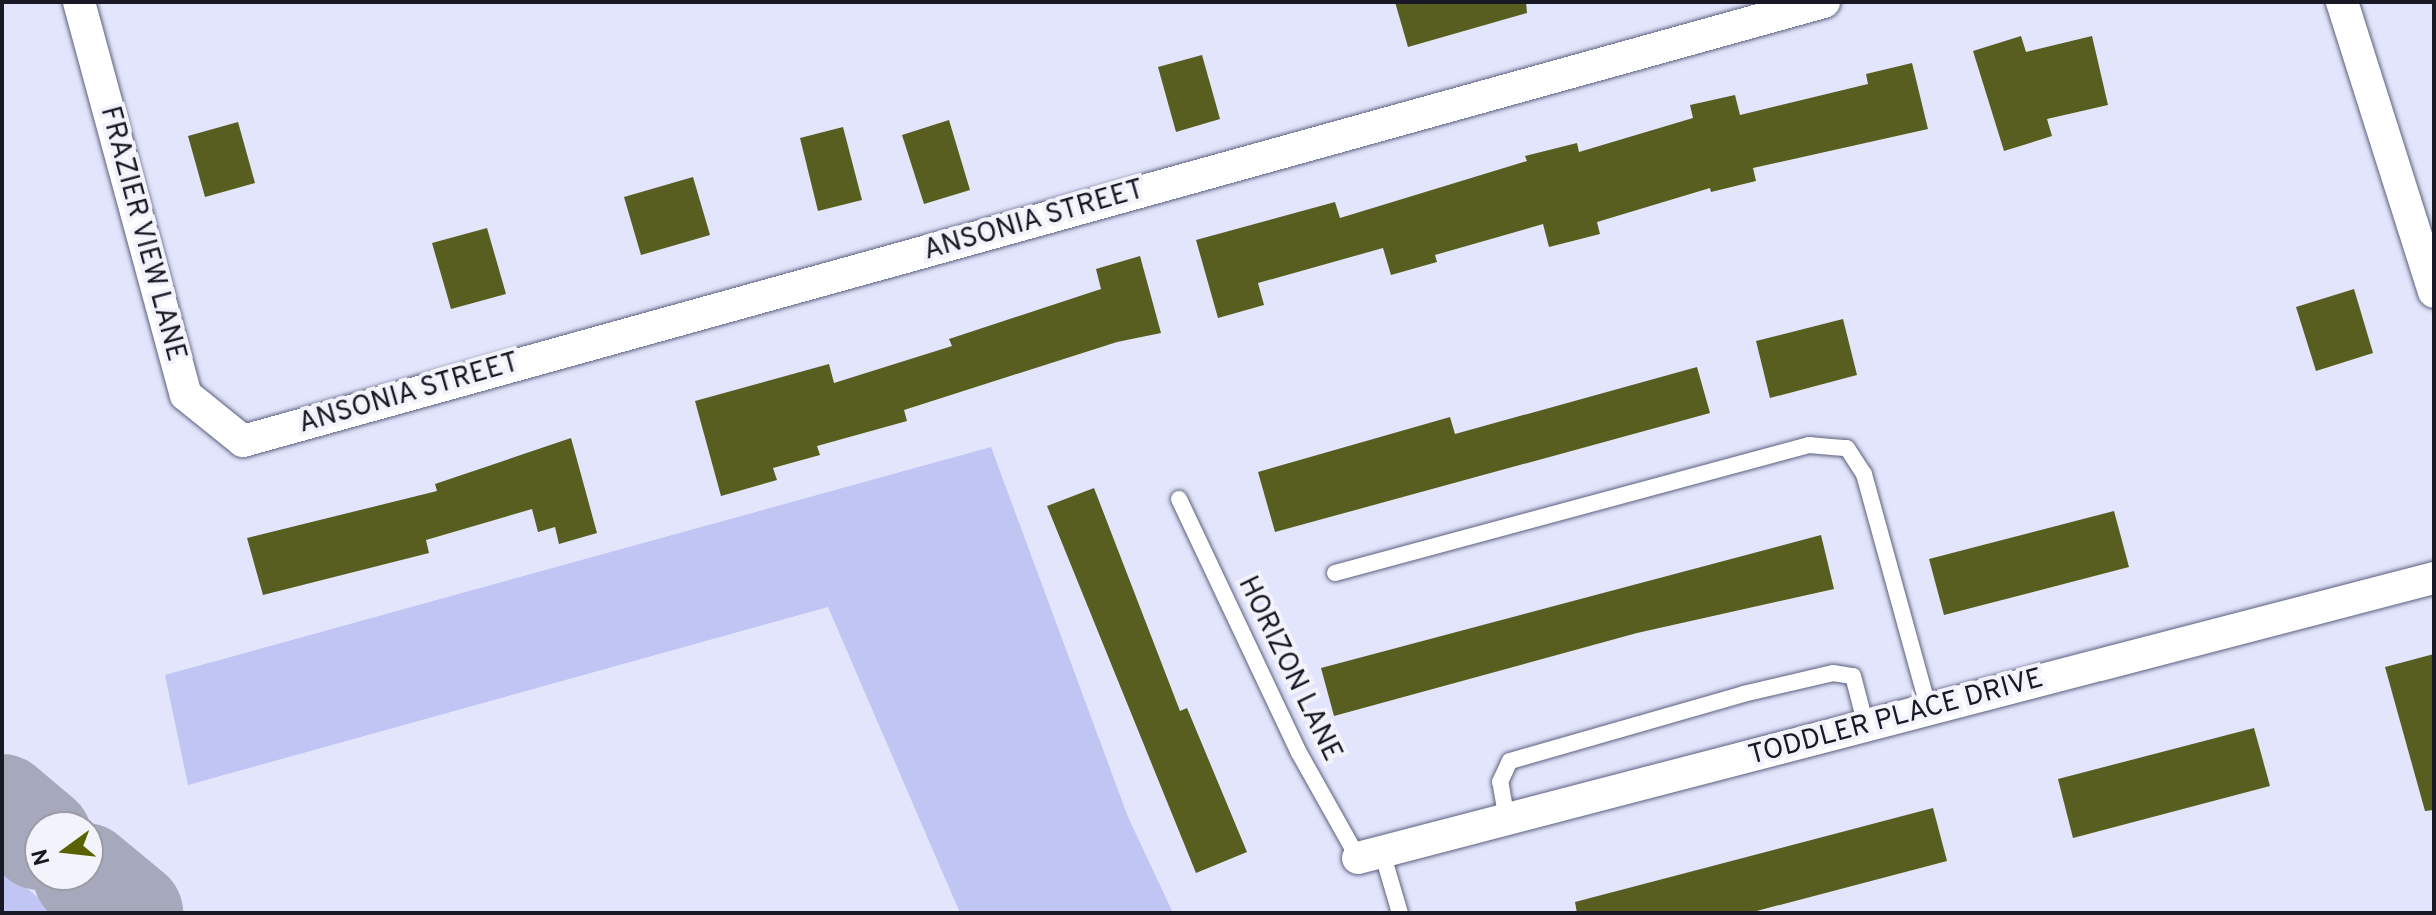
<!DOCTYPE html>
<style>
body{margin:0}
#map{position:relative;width:2436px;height:915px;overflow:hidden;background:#e2e5fb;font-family:Overpass,sans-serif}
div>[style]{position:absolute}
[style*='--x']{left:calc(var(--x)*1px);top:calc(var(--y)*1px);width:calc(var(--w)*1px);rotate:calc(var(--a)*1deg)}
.green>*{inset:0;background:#c0c5f3}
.taxiway>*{height:104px;margin:-52px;padding:0 52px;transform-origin:52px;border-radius:52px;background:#a6a8bb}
.building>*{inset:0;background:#575e20}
.roads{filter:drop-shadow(0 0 2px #5d607f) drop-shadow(0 0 2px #5d607f)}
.service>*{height:16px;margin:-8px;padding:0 8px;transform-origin:8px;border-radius:8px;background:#fff}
.minor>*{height:32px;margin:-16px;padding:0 16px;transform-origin:16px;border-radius:16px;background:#fff}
span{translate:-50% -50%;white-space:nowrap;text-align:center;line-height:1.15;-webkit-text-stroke:8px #f2f3fb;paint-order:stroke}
.street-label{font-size:28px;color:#181925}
.frame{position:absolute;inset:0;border:4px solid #181925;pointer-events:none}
.north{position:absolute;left:24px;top:811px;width:80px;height:80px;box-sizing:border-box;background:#f2f3fb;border:2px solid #9b9ca5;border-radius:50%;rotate:255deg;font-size:22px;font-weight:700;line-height:32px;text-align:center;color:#181925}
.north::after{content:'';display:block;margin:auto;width:28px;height:36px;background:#5a6200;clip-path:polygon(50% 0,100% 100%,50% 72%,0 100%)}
</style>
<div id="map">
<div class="green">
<div style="clip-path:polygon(991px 447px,1128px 817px,1173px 913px,960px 913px,828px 607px,188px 785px,165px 675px)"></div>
<div style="clip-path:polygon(2px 868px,57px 913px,2px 913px)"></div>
</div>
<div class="taxiway">
<div style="--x:2;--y:806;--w:50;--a:40.1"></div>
<div style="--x:85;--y:875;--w:60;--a:39.6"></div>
</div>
<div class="building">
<div style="clip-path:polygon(1395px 2px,1526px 2px,1527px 13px,1408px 47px)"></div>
<div style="clip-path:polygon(2021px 36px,2026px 52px,2092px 36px,2108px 105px,2047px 119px,2052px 136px,2004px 151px,1973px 51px)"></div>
<div style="clip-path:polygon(1202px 55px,1220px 119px,1176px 132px,1158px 67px)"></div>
<div style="clip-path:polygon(1912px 63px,1928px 129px,1753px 168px,1756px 181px,1711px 192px,1710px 188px,1597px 222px,1600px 234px,1549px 247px,1543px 224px,1435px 255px,1437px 262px,1391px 275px,1383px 248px,1258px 283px,1264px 305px,1218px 318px,1196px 240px,1335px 202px,1340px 218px,1527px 161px,1525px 156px,1577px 143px,1579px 152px,1693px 118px,1690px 105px,1735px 95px,1740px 115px,1868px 84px,1866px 74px)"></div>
<div style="clip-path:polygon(949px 120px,970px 190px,924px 204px,902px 135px)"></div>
<div style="clip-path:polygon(238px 122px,255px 183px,205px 197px,188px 136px)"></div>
<div style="clip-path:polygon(843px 127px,862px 200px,818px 211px,800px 138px)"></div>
<div style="clip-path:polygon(693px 177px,710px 235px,641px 255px,624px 197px)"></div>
<div style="clip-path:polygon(487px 228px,506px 294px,451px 309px,432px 243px)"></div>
<div style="clip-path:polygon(1140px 256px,1161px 333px,1117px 342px,904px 410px,907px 421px,817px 446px,820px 455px,773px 468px,777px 480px,721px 496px,695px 401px,829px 364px,834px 383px,952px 346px,949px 339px,1101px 289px,1096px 269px)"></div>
<div style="clip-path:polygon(2354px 289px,2373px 353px,2316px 371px,2296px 307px)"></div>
<div style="clip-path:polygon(1843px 319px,1857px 375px,1770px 398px,1756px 341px)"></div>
<div style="clip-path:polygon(1697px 367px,1710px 413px,1275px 532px,1258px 472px,1450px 417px,1455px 434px)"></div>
<div style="clip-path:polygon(571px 438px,597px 533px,559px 544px,555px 527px,538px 532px,532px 509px,426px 540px,429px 553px,263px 595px,247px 538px,437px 491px,435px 484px)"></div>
<div style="clip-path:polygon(1094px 488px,1180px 711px,1187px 708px,1247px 852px,1196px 873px,1047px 506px)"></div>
<div style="clip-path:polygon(2114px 511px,2129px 567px,1944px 615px,1929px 559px)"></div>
<div style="clip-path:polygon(1821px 535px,1834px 589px,1637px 633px,1334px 716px,1321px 668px)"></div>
<div style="clip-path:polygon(2434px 654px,2434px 810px,2425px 811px,2385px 667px)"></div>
<div style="clip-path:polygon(2254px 728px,2270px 786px,2073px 838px,2058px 779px)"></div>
<div style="clip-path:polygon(1933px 808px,1947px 861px,1749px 913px,1577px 913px,1575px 902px)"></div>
</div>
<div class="roads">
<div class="service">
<div style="--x:1179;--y:499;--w:279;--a:64.7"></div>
<div style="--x:1298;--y:751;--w:123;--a:60.7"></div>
<div style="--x:1335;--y:573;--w:491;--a:-15.1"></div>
<div style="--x:1809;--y:445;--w:38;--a:5"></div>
<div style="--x:1847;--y:448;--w:31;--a:57"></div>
<div style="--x:1864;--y:474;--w:245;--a:74.6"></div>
<div style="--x:1507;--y:820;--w:39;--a:-100"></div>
<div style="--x:1500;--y:782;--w:23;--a:-65"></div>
<div style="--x:1510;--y:761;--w:242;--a:-16"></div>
<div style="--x:1743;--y:694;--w:92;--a:-13.1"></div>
<div style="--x:1833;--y:673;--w:20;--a:9"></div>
<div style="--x:1853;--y:676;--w:52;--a:75.4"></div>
<div style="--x:1382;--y:852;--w:64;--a:73.6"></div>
</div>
<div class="minor">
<div style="--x:79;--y:2;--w:407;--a:74.8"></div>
<div style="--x:186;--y:395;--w:73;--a:38.9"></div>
<div style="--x:243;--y:441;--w:1641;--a:-15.52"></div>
<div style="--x:2342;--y:2;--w:304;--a:72.4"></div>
<div style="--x:1358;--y:858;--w:1112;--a:-14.59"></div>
</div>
</div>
<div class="street-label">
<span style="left:1034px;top:221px;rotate:-16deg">ANSONIA STREET</span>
<span style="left:142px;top:234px;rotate:75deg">FRAZIER VIEW LANE</span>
<span style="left:409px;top:394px;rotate:-16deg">ANSONIA STREET</span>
<span style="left:1289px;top:669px;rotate:64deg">HORIZON LANE</span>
<span style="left:1896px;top:718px;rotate:-15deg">TODDLER PLACE DRIVE</span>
</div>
<div class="frame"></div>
<div class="north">N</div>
</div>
